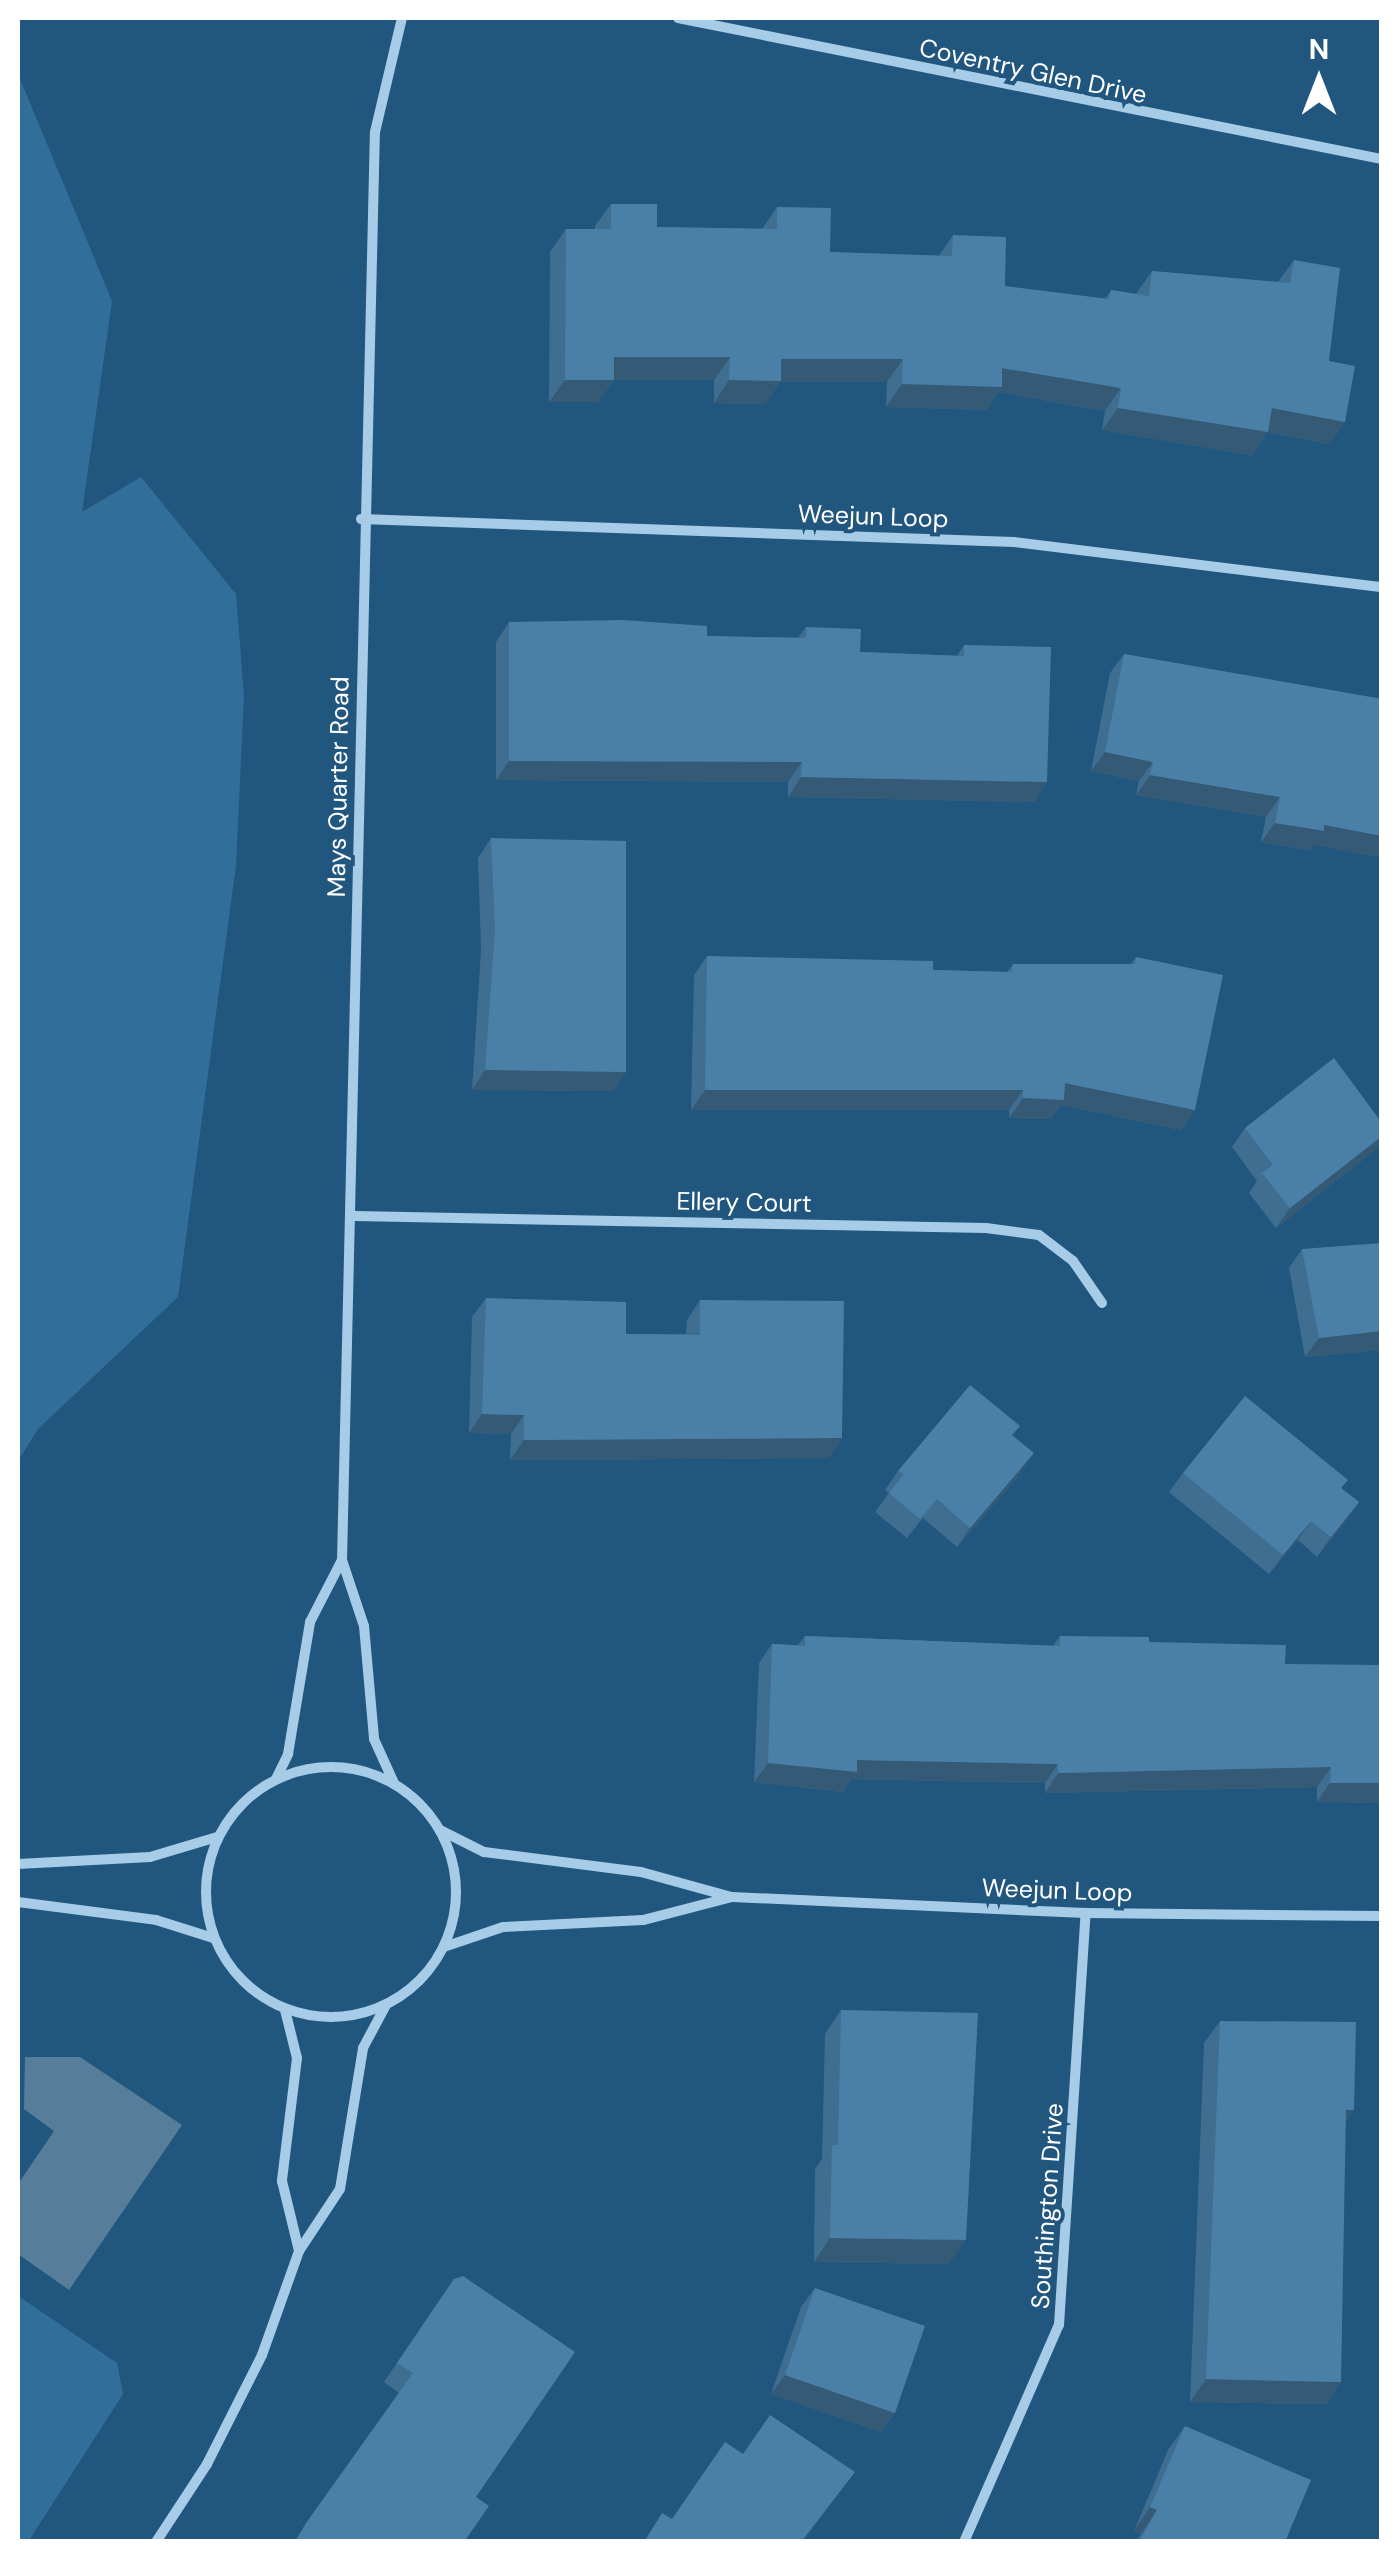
<!DOCTYPE html>
<style>
body{margin:0}
#map{position:relative;width:1399px;height:2559px;overflow:hidden;background:#21567e;font-family:"DM Sans",sans-serif}
div>[style]{position:absolute}
[style*='--x']{left:calc(var(--x)*1px);top:calc(var(--y)*1px);width:calc(var(--w)*1px);rotate:calc(var(--a)*1deg)}
.green>*{inset:0;background:#316f9a}
.water>*{inset:0;background:#567d99}
.street>*{height:10px;margin:-5px;padding:0 5px;transform-origin:5px;border-radius:5px;background:#a6cce7}
.street>.ring{margin:-5px;padding:0;box-sizing:content-box;background:none;border:10px solid #a6cce7;border-radius:50%}
.wall>*{inset:0;background:#406e90}
.shaded-wall>*{inset:0;background:#345a76}
.building>*{inset:0;background:#4a80a8}
span{translate:-50% -50%;white-space:nowrap;text-align:center;line-height:1.15;-webkit-text-stroke:8px #21567e;paint-order:stroke}
.street-label{font-size:25px;color:#fff}
.frame{position:absolute;inset:0;border:20px solid #fff;pointer-events:none}
.north{position:absolute;left:1269px;top:30px;width:100px;height:100px;-webkit-text-stroke:8px #21567e;paint-order:stroke;rotate:0deg;font-size:28px;font-weight:700;line-height:40px;text-align:center;color:#fff}
.north::after{content:'';display:block;margin:auto;width:35px;height:45px;background:#fff;clip-path:polygon(50% 0,100% 100%,50% 72%,0 100%)}
</style>
<div id="map">
<div class="green">
<div style="clip-path:polygon(18px 74px,112px 301px,82px 512px,141px 477px,236px 594px,244px 696px,236px 865px,178px 1297px,38px 1429px,18px 1461px)"></div>
<div style="clip-path:polygon(18px 2296px,117px 2363px,123px 2394px,28px 2542px,18px 2541px)"></div>
</div>
<div class="water">
<div style="clip-path:polygon(25px 2057px,80px 2057px,182px 2125px,69px 2290px,18px 2254px,18px 2184px,54px 2131px,24px 2109px)"></div>
</div>
<div class="street">
<div style="--x:678;--y:18;--w:718;--a:11.33"></div>
<div style="--x:361;--y:519;--w:653;--a:2.02"></div>
<div style="--x:1014;--y:542;--w:371;--a:7"></div>
<div style="--x:354;--y:1216;--w:632;--a:1.09"></div>
<div style="--x:986;--y:1228;--w:53;--a:7.5"></div>
<div style="--x:1039;--y:1235;--w:43;--a:37.4"></div>
<div style="--x:1073;--y:1261;--w:51;--a:55.4"></div>
<div style="--x:342;--y:1560;--w:1428;--a:-88.68"></div>
<div style="--x:375;--y:132;--w:117;--a:-76.7"></div>
<div class="ring" style="left:206px;top:1767px;width:240px;height:240px"></div>
<div style="--x:276;--y:1779;--w:28;--a:-64"></div>
<div style="--x:288;--y:1754;--w:134;--a:-80.5"></div>
<div style="--x:310;--y:1622;--w:70;--a:-62.7"></div>
<div style="--x:342;--y:1560;--w:70;--a:71.6"></div>
<div style="--x:364;--y:1626;--w:113;--a:84.9"></div>
<div style="--x:374;--y:1739;--w:48;--a:65.6"></div>
<div style="--x:440;--y:1830;--w:49;--a:26.6"></div>
<div style="--x:484;--y:1852;--w:158;--a:7.3"></div>
<div style="--x:641;--y:1872;--w:94;--a:15.4"></div>
<div style="--x:732;--y:1897;--w:92;--a:165.5"></div>
<div style="--x:643;--y:1920;--w:140;--a:177.1"></div>
<div style="--x:503;--y:1927;--w:62;--a:161.3"></div>
<div style="--x:18;--y:1864;--w:132;--a:-3"></div>
<div style="--x:150;--y:1857;--w:70;--a:-16.6"></div>
<div style="--x:732;--y:1897;--w:354;--a:2.6"></div>
<div style="--x:1086;--y:1913;--w:296;--a:0.6"></div>
<div style="--x:18;--y:1902;--w:139;--a:7.4"></div>
<div style="--x:156;--y:1920;--w:60;--a:17.5"></div>
<div style="--x:285;--y:2010;--w:49;--a:76"></div>
<div style="--x:297;--y:2058;--w:124;--a:97"></div>
<div style="--x:282;--y:2181;--w:72;--a:76.3"></div>
<div style="--x:299;--y:2251;--w:74;--a:-56.5"></div>
<div style="--x:340;--y:2189;--w:143;--a:-80.7"></div>
<div style="--x:363;--y:2048;--w:49;--a:-61.9"></div>
<div style="--x:156;--y:2542;--w:93;--a:-56.8"></div>
<div style="--x:207;--y:2464;--w:122;--a:-63.2"></div>
<div style="--x:262;--y:2355;--w:110;--a:-70.4"></div>
<div style="--x:964;--y:2542;--w:237;--a:-66.4"></div>
<div style="--x:1059;--y:2325;--w:413;--a:-86.3"></div>
</div>
<div class="wall">
<div style="clip-path:polygon(611px 204px,657px 227px,762px 229px,777px 207px,830px 252px,939px 256px,953px 235px,1005px 286px,1105px 299px,1111px 290px,1136px 294px,1152px 271px,1278px 282px,1294px 260px,1329px 361px,1345px 422px,1329px 444px,1267px 432px,1252px 455px,1102px 430px,1105px 411px,998px 392px,986px 410px,886px 407px,887px 382px,780px 382px,765px 404px,714px 403px,714px 380px,614px 380px,598px 402px,549px 402px,550px 252px,566px 229px,595px 229px,595px 226px)"></div>
<div style="clip-path:polygon(509px 622px,707px 636px,798px 638px,806px 627px,860px 652px,957px 656px,964px 645px,1047px 782px,1034px 802px,788px 797px,788px 782px,496px 780px,496px 642px)"></div>
<div style="clip-path:polygon(1124px 654px,1382px 699px,1310px 850px,1261px 842px,1266px 817px,1136px 795px,1139px 781px,1091px 771px,1110px 673px)"></div>
<div style="clip-path:polygon(491px 838px,626px 1072px,613px 1091px,472px 1090px,481px 950px,478px 858px)"></div>
<div style="clip-path:polygon(707px 956px,933px 970px,1007px 972px,1013px 964px,1131px 964px,1136px 957px,1195px 1110px,1181px 1130px,1061px 1105px,1051px 1119px,1009px 1118px,1009px 1110px,691px 1110px,694px 975px)"></div>
<div style="clip-path:polygon(1382px 1123px,1382px 1140px,1374px 1151px,1276px 1228px,1249px 1193px,1257px 1181px,1232px 1147px,1245px 1128px)"></div>
<div style="clip-path:polygon(1302px 1249px,1382px 1350px,1305px 1357px,1289px 1268px)"></div>
<div style="clip-path:polygon(486px 1298px,626px 1334px,686px 1334px,687px 1320px,700px 1300px,842px 1438px,829px 1458px,510px 1460px,511px 1434px,469px 1433px,472px 1317px)"></div>
<div style="clip-path:polygon(1013px 1436px,1021px 1473px,957px 1547px,923px 1518px,907px 1538px,875px 1512px,889px 1493px,885px 1490px,898px 1471px)"></div>
<div style="clip-path:polygon(1183px 1473px,1342px 1489px,1359px 1502px,1317px 1557px,1298px 1540px,1269px 1574px,1169px 1492px)"></div>
<div style="clip-path:polygon(805px 1636px,1053px 1646px,1060px 1636px,1149px 1642px,1285px 1664px,1382px 1803px,1317px 1802px,1317px 1787px,1045px 1793px,1045px 1783px,852px 1779px,843px 1792px,754px 1782px,759px 1663px,772px 1644px,798px 1645px)"></div>
<div style="clip-path:polygon(841px 2010px,949px 2264px,814px 2262px,815px 2169px,822px 2159px,825px 2034px)"></div>
<div style="clip-path:polygon(1220px 2021px,1341px 2382px,1326px 2404px,1190px 2402px,1204px 2043px)"></div>
<div style="clip-path:polygon(454px 2279px,476px 2497px,464px 2542px,294px 2542px,399px 2393px,384px 2382px)"></div>
<div style="clip-path:polygon(815px 2288px,895px 2413px,881px 2432px,771px 2394px,801px 2307px)"></div>
<div style="clip-path:polygon(1185px 2426px,1285px 2542px,1136px 2542px,1141px 2534px,1134px 2531px,1168px 2450px)"></div>
</div>
<div class="shaded-wall">
<div style="clip-path:polygon(614px 357px,730px 357px,714px 380px,598px 380px)"></div>
<div style="clip-path:polygon(781px 359px,903px 359px,887px 382px,780px 382px,765px 404px,714px 403px,729px 380px)"></div>
<div style="clip-path:polygon(1002px 368px,1121px 388px,1105px 411px,998px 392px,986px 410px,886px 407px,902px 384px)"></div>
<div style="clip-path:polygon(565px 380px,614px 380px,598px 402px,549px 402px)"></div>
<div style="clip-path:polygon(1118px 408px,1272px 408px,1345px 422px,1329px 444px,1267px 432px,1252px 455px,1102px 430px)"></div>
<div style="clip-path:polygon(1105px 752px,1153px 762px,1139px 781px,1091px 771px)"></div>
<div style="clip-path:polygon(509px 761px,802px 762px,788px 782px,496px 780px)"></div>
<div style="clip-path:polygon(1150px 775px,1280px 797px,1266px 817px,1136px 795px)"></div>
<div style="clip-path:polygon(801px 777px,1047px 782px,1034px 802px,788px 797px)"></div>
<div style="clip-path:polygon(1275px 823px,1324px 825px,1382px 836px,1382px 858px,1313px 845px,1310px 850px,1261px 842px)"></div>
<div style="clip-path:polygon(485px 1070px,626px 1072px,613px 1091px,472px 1090px)"></div>
<div style="clip-path:polygon(1065px 1083px,1195px 1110px,1181px 1130px,1061px 1105px,1051px 1119px,1009px 1118px,1023px 1098px)"></div>
<div style="clip-path:polygon(705px 1090px,1023px 1090px,1009px 1110px,691px 1110px)"></div>
<div style="clip-path:polygon(1382px 1136px,1382px 1140px,1374px 1151px,1276px 1228px,1290px 1208px)"></div>
<div style="clip-path:polygon(1382px 1331px,1382px 1350px,1305px 1357px,1319px 1338px)"></div>
<div style="clip-path:polygon(482px 1414px,524px 1415px,511px 1434px,469px 1433px)"></div>
<div style="clip-path:polygon(842px 1438px,829px 1458px,510px 1460px,524px 1440px)"></div>
<div style="clip-path:polygon(1034px 1453px,1021px 1473px,957px 1547px,970px 1528px)"></div>
<div style="clip-path:polygon(1359px 1502px,1346px 1522px,1317px 1557px,1331px 1537px)"></div>
<div style="clip-path:polygon(1311px 1521px,1298px 1540px,1269px 1574px,1283px 1555px)"></div>
<div style="clip-path:polygon(857px 1760px,1058px 1764px,1045px 1783px,852px 1779px,843px 1792px,754px 1782px,768px 1763px)"></div>
<div style="clip-path:polygon(1331px 1767px,1317px 1787px,1045px 1793px,1058px 1773px)"></div>
<div style="clip-path:polygon(1330px 1783px,1382px 1783px,1382px 1803px,1317px 1802px)"></div>
<div style="clip-path:polygon(1346px 2110px,1354px 2110px,1339px 2132px)"></div>
<div style="clip-path:polygon(830px 2238px,966px 2240px,949px 2264px,814px 2262px)"></div>
<div style="clip-path:polygon(785px 2375px,895px 2413px,881px 2432px,771px 2394px)"></div>
<div style="clip-path:polygon(1206px 2379px,1341px 2382px,1326px 2404px,1190px 2402px)"></div>
<div style="clip-path:polygon(855px 2472px,803px 2542px,801px 2542px)"></div>
<div style="clip-path:polygon(1150px 2507px,1157px 2510px,1141px 2534px,1134px 2531px)"></div>
</div>
<div class="building">
<div style="clip-path:polygon(611px 204px,657px 204px,657px 227px,777px 229px,777px 207px,831px 208px,830px 252px,952px 256px,953px 235px,1006px 237px,1005px 286px,1109px 299px,1111px 290px,1149px 296px,1152px 271px,1290px 283px,1294px 260px,1340px 268px,1329px 361px,1355px 366px,1345px 422px,1272px 408px,1268px 432px,1118px 408px,1121px 388px,1002px 368px,1002px 387px,902px 384px,903px 359px,781px 359px,781px 381px,729px 380px,730px 357px,614px 357px,614px 380px,565px 380px,566px 229px,611px 229px)"></div>
<div style="clip-path:polygon(623px 620px,707px 626px,707px 636px,806px 638px,806px 627px,861px 629px,860px 652px,964px 656px,964px 645px,1051px 647px,1047px 782px,801px 777px,802px 762px,509px 761px,509px 622px)"></div>
<div style="clip-path:polygon(1124px 654px,1382px 699px,1382px 836px,1324px 825px,1324px 831px,1275px 823px,1280px 797px,1150px 775px,1153px 762px,1105px 752px)"></div>
<div style="clip-path:polygon(491px 838px,626px 841px,626px 1072px,485px 1070px,495px 930px)"></div>
<div style="clip-path:polygon(707px 956px,933px 961px,933px 970px,1012px 972px,1013px 964px,1135px 964px,1136px 957px,1223px 975px,1195px 1110px,1065px 1083px,1064px 1100px,1023px 1098px,1023px 1090px,705px 1090px)"></div>
<div style="clip-path:polygon(1334px 1058px,1382px 1123px,1382px 1136px,1290px 1208px,1262px 1173px,1273px 1165px,1245px 1128px)"></div>
<div style="clip-path:polygon(1382px 1243px,1382px 1331px,1319px 1338px,1302px 1249px)"></div>
<div style="clip-path:polygon(486px 1298px,626px 1302px,626px 1334px,700px 1335px,700px 1300px,844px 1301px,842px 1438px,524px 1440px,524px 1415px,482px 1414px)"></div>
<div style="clip-path:polygon(970px 1385px,1020px 1426px,1012px 1435px,1034px 1453px,970px 1528px,937px 1499px,920px 1519px,889px 1493px,904px 1474px,898px 1471px)"></div>
<div style="clip-path:polygon(1245px 1396px,1348px 1480px,1341px 1488px,1359px 1502px,1331px 1537px,1311px 1521px,1283px 1555px,1183px 1473px)"></div>
<div style="clip-path:polygon(805px 1636px,1060px 1646px,1060px 1636px,1149px 1637px,1149px 1642px,1286px 1645px,1285px 1664px,1382px 1665px,1382px 1783px,1330px 1783px,1331px 1767px,1058px 1773px,1058px 1764px,857px 1760px,857px 1772px,768px 1763px,772px 1644px,805px 1646px)"></div>
<div style="clip-path:polygon(841px 2010px,978px 2013px,966px 2240px,830px 2238px,832px 2145px,838px 2145px)"></div>
<div style="clip-path:polygon(1220px 2021px,1356px 2022px,1354px 2110px,1346px 2110px,1341px 2382px,1206px 2379px)"></div>
<div style="clip-path:polygon(463px 2276px,575px 2352px,476px 2497px,489px 2506px,464px 2542px,295px 2542px,306px 2523px,413px 2373px,397px 2363px,454px 2279px)"></div>
<div style="clip-path:polygon(815px 2288px,925px 2326px,895px 2413px,785px 2375px)"></div>
<div style="clip-path:polygon(770px 2415px,855px 2472px,801px 2542px,644px 2542px,662px 2513px,672px 2519px,725px 2442px,743px 2454px)"></div>
<div style="clip-path:polygon(1185px 2426px,1311px 2480px,1285px 2542px,1139px 2542px,1157px 2510px,1150px 2507px)"></div>
</div>
<div class="street-label">
<span style="left:1033px;top:72px;rotate:12deg">Coventry Glen Drive</span>
<span style="left:873px;top:517px;rotate:2deg">Weejun Loop</span>
<span style="left:339px;top:787px;rotate:-89deg">Mays Quarter Road</span>
<span style="left:744px;top:1203px;rotate:1deg">Ellery Court</span>
<span style="left:1057px;top:1891px;rotate:2deg">Weejun Loop</span>
<span style="left:1048px;top:2206px;rotate:-86deg">Southington Drive</span>
</div>
<div class="frame"></div>
<div class="north">N</div>
</div>
